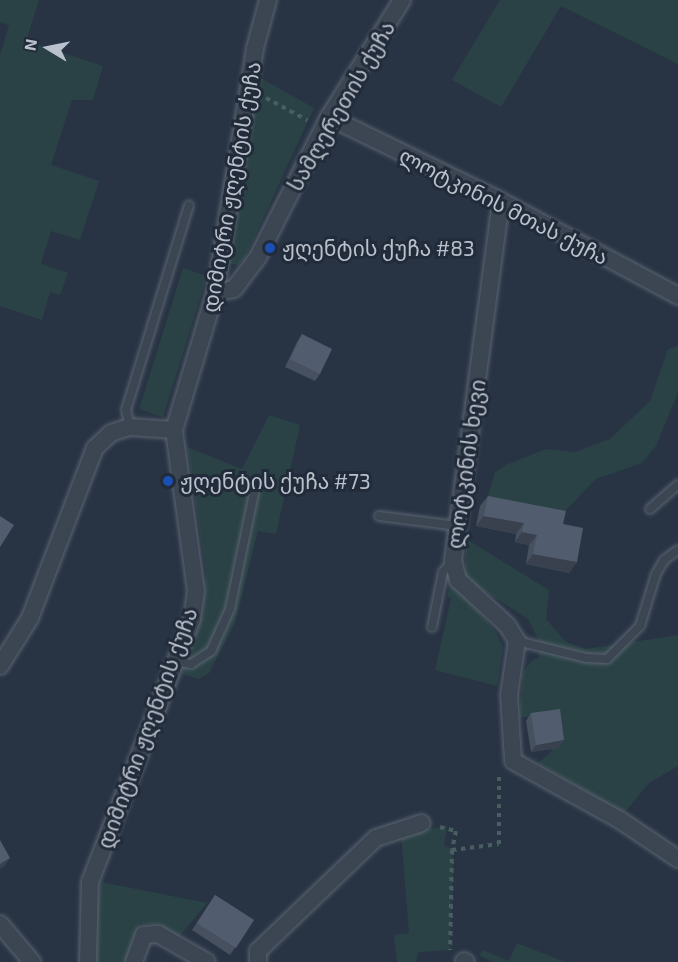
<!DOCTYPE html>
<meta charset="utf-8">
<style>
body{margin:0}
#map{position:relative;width:678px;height:962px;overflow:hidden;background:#283444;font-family:"Exo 2","Noto Sans Georgian",sans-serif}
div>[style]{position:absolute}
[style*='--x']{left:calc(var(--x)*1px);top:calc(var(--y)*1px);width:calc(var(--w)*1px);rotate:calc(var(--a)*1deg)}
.green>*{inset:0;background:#2a4245}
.path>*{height:4px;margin-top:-2px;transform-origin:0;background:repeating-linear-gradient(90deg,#495e61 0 4.5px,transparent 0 9px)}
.roads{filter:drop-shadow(0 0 2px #5b6471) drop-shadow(0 0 2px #5b6471)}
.service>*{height:8px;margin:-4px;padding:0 4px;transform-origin:4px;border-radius:4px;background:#3c4653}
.minor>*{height:16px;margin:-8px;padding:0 8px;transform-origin:8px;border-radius:8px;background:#3c4653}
.wall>*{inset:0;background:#46505f}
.shaded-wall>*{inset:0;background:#39414e}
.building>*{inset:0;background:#515d6f}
.dots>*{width:16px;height:16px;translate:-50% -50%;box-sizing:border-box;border:3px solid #212b39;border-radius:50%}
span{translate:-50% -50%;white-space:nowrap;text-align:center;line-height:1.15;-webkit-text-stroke:6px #212b39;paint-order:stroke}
.street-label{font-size:21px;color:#bac1cd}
.poi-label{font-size:21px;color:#bac1cd}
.left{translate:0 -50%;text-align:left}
.north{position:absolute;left:18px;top:18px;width:60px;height:60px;-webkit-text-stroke:4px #212b39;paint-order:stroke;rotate:280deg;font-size:16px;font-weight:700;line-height:24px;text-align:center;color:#bac1cd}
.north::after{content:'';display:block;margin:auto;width:21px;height:27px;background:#bac1cd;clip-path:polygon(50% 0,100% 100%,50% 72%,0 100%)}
</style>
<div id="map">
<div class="green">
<div style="clip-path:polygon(0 0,39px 0,26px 41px,103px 66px,93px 100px,72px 100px,51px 165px,99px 181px,80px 240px,51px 231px,41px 264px,68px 273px,60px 295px,50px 292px,42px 320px,0 306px,0 55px,9px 25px,0 22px)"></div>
<div style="clip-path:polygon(500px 0,678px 0,678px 64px,561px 6px,501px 107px,452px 80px)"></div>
<div style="clip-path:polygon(259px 77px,314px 108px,245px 258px,238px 265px,228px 263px)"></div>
<div style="clip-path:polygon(183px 268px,207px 276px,163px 417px,139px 409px)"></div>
<div style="clip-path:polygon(678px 346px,678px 392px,656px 446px,642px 463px,596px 479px,559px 517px,486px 502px,495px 472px,508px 464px,546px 449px,575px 452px,610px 439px,650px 401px,668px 349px)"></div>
<div style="clip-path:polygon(269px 415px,300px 425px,276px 534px,258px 531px,235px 623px,209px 673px,199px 679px,182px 674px,202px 615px,206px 573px,187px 447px,242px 469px)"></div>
<div style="clip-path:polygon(466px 539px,549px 590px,546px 619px,566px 642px,586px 649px,678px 635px,678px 766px,649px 783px,624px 813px,538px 763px,551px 752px,556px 723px,545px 718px,519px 717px,523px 672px,533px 659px,539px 658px,538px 639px,528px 619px,465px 579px)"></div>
<div style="clip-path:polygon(451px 578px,495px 631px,503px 647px,497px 686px,435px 670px,451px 598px,447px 597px)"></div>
<div style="clip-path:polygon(447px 826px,444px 845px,452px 850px,453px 868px,450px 950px,418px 952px,416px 962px,397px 962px,394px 935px,409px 933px,401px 834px)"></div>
<div style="clip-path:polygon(101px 882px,207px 903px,178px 938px,160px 925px,140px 923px,125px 962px,93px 962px,92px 923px)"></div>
<div style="clip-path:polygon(517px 943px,565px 962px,493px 962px,479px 955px,483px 950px,509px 961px)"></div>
</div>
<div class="path">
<div style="--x:266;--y:98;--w:47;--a:28.2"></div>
<div style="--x:440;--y:827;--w:16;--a:14"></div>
<div style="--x:456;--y:831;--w:19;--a:102"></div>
<div style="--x:452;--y:850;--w:100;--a:91.1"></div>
<div style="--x:452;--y:850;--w:47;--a:-7.3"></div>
<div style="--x:499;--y:844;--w:71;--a:-90"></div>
</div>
<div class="roads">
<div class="service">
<div style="--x:130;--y:427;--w:17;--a:-103"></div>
<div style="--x:126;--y:410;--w:214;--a:-72.9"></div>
<div style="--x:650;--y:509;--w:37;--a:-41"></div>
<div style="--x:379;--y:516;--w:79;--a:7.3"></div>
<div style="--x:432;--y:627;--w:56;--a:-78.7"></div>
<div style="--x:443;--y:572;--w:16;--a:-50"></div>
<div style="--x:517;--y:641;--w:71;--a:13.8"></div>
<div style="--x:586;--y:658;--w:21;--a:3"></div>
<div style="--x:607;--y:659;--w:47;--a:-45"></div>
<div style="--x:640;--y:626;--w:54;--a:-72.9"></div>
<div style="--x:656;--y:574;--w:16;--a:-60"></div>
<div style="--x:664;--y:560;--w:17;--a:-36"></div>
<div style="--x:175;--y:661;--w:16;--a:11"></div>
<div style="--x:191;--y:664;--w:24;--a:-33"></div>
<div style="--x:211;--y:651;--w:46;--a:-65.7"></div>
<div style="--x:230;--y:609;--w:118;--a:-78.3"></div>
</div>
<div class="minor">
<div style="--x:329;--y:117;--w:191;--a:26"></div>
<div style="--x:501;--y:201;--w:201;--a:28.2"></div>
<div style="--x:501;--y:201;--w:362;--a:97.6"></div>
<div style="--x:453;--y:560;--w:21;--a:76"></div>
<div style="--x:458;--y:580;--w:67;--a:42.6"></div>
<div style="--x:507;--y:625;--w:19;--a:58"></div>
<div style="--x:517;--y:641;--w:55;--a:98.4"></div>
<div style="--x:509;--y:695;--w:66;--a:86.5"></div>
<div style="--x:513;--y:761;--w:122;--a:28.9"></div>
<div style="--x:620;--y:820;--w:70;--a:33.9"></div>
<div style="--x:215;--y:293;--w:19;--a:-12"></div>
<div style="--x:234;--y:289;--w:40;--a:-53"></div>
<div style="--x:258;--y:257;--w:157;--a:-63.1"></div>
<div style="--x:329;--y:117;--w:138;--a:-58"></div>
<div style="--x:0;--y:666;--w:57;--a:-58"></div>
<div style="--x:30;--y:618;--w:182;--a:-69.1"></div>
<div style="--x:95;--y:448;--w:22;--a:-43"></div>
<div style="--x:111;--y:433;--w:20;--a:-18"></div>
<div style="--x:130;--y:427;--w:44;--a:3.9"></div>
<div style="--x:0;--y:924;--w:50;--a:49.9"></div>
<div style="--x:464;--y:961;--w:2;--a:27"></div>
<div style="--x:88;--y:962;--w:80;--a:-88.6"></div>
<div style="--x:90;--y:882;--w:282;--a:-68.8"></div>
<div style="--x:192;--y:619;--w:28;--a:-82"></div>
<div style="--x:196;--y:591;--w:162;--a:-97.8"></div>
<div style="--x:174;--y:430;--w:143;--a:-73.3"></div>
<div style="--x:215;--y:293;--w:248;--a:-80.7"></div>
<div style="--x:255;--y:48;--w:50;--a:-74.8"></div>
<div style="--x:134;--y:962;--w:29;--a:-70"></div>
<div style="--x:144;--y:935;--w:14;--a:-4"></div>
<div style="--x:158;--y:934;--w:56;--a:29.7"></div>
<div style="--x:258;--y:962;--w:11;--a:-90"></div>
<div style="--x:258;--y:951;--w:163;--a:-43.8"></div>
<div style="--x:376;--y:838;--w:48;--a:-18.1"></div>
</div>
</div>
<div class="wall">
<div style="clip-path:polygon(302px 334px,320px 374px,315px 381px,285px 367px,297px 342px)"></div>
<div style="clip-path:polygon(488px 496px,563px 524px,577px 562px,569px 573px,526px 564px,529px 545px,515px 542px,516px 534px,476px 526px,480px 506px)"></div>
<div style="clip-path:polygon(531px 713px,559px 748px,531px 752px,526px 721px)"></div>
<div style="clip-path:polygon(215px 895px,254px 920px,230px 955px,192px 930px)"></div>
</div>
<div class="shaded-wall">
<div style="clip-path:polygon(484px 516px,524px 523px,516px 534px,476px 526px)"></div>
<div style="clip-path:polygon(522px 532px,537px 535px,529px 545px,515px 542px)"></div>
<div style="clip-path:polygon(533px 554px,577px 562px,569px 573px,526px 564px)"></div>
<div style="clip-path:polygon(564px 740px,559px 748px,531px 752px,536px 745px)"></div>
<div style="clip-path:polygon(10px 858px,5px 866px,0 869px,0 864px)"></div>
</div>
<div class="building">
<div style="clip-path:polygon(302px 334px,332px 349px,320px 374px,290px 359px)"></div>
<div style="clip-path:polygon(488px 496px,566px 511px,563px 524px,583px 528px,577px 562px,533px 554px,537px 535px,522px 532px,524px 523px,484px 516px)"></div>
<div style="clip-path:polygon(0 516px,14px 525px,0 547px)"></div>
<div style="clip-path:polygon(560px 709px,564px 740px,536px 745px,531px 713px)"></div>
<div style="clip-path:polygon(0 840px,10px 858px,0 864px)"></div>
<div style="clip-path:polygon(215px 895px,254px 920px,236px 948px,197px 923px)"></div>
</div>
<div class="dots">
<div style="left:270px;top:248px;background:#1a4fb4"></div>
<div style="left:168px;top:481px;background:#1a4fb4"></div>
</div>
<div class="street-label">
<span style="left:341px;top:106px;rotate:-60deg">სამღერეთის ქუჩა</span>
<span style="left:231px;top:187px;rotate:-80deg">დიმიტრი ჟღენტის ქუჩა</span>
<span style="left:504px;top:206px;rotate:27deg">ლოტკინის მთას ქუჩა</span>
<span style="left:466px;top:464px;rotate:-82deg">ლოტკინის ხევი</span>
<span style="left:147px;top:728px;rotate:-70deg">დიმიტრი ჟღენტის ქუჩა</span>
</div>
<div class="poi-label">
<span class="left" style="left:282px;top:248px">ჟღენტის ქუჩა #83</span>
<span class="left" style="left:180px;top:481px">ჟღენტის ქუჩა #73</span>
</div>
<div class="north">N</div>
</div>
